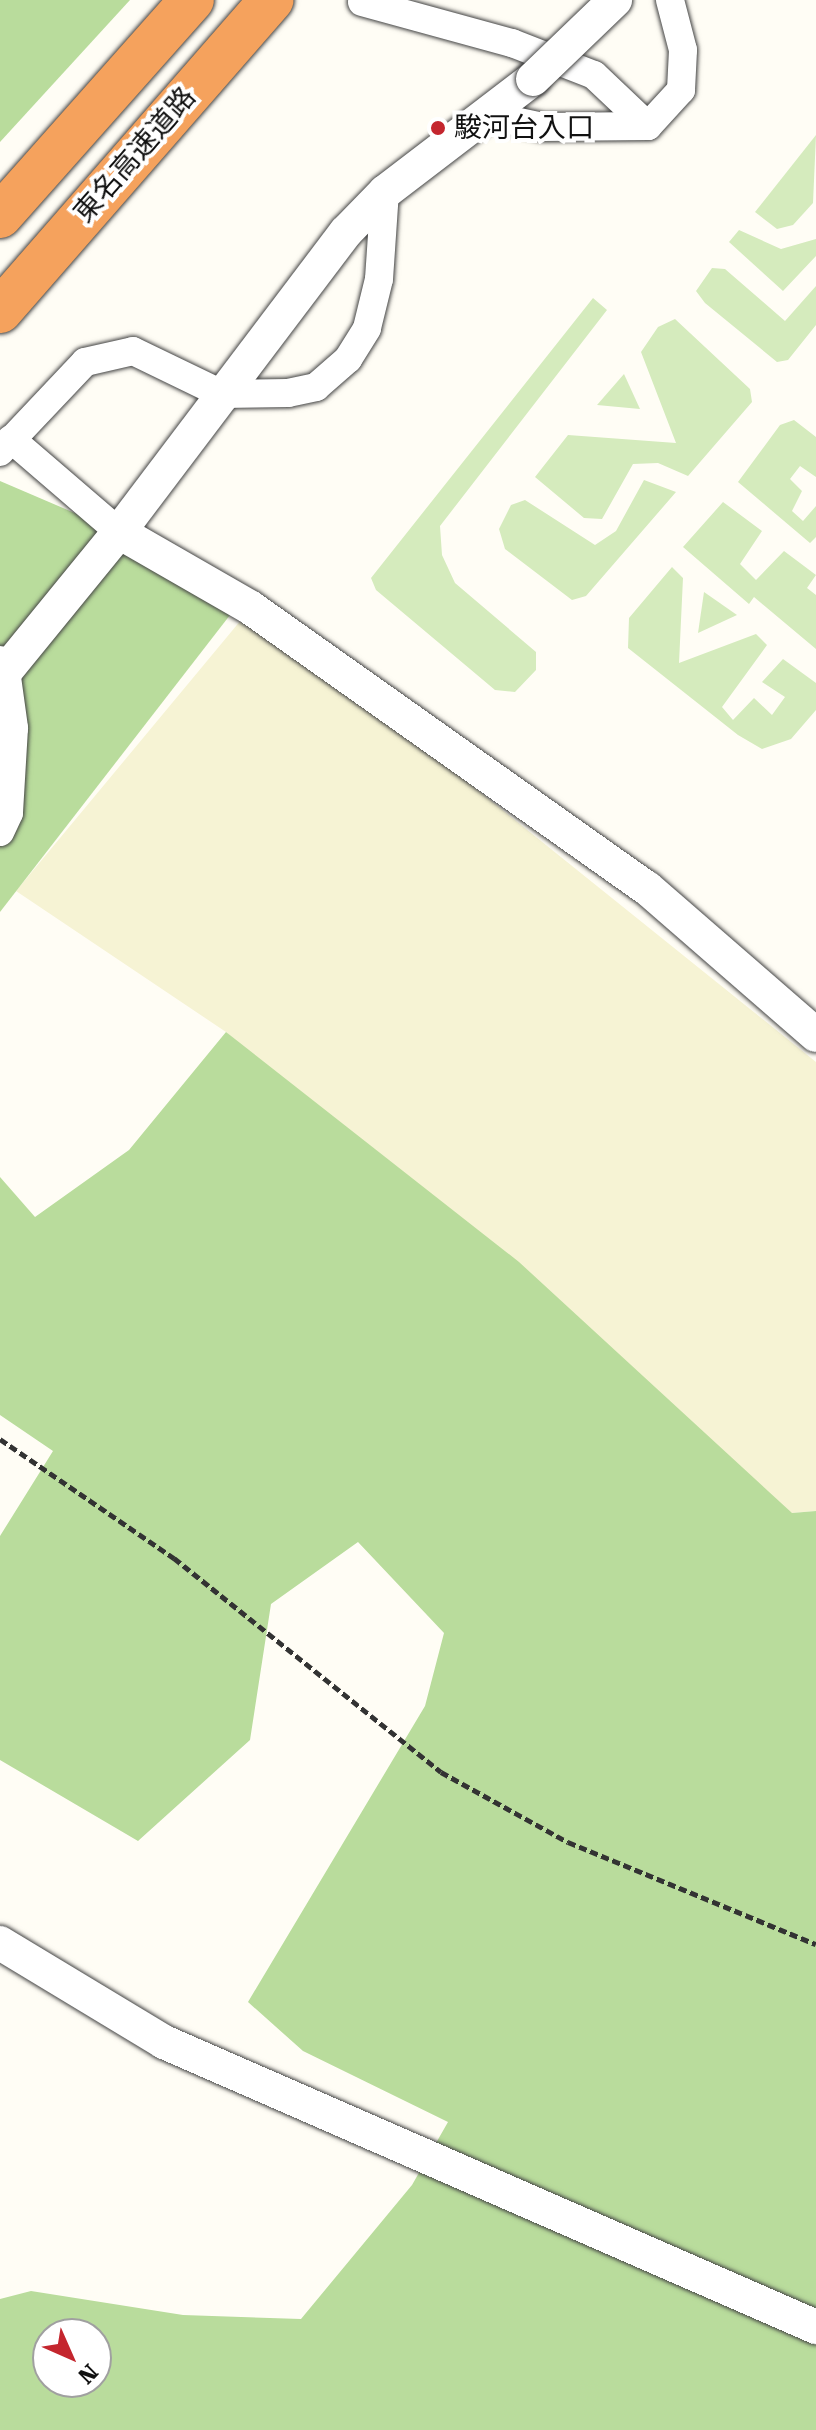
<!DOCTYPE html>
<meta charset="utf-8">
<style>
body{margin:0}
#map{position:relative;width:816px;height:2430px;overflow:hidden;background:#fffdf5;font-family:"Roboto Serif","Noto Sans JP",serif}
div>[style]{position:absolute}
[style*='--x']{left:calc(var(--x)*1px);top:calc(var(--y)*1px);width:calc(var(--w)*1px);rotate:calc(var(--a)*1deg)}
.farmland>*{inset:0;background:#f6f3d4}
.green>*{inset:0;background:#d5ebbd}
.forest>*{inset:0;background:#b9dc9c}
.path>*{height:5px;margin-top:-2.5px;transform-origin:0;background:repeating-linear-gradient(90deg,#333 0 8px,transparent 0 12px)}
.roads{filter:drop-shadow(0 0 2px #444) drop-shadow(0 0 2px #444)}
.minor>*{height:28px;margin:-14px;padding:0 14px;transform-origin:14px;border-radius:14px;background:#fff}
.tertiary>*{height:34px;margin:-17px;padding:0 17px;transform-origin:17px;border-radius:17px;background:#fff}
.motorway>*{height:44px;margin:-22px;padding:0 22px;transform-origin:22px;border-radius:22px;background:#f5a25d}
.bridges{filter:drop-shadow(0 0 2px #444) drop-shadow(0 0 2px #444)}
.tertiary-bridge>*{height:34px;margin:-17px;padding:0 17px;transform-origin:17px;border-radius:17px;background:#fff}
.dots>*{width:22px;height:22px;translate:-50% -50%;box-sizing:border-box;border:4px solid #fff;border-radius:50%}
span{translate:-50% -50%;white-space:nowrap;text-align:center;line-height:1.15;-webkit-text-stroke:8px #fff;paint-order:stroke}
.poi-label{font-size:28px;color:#111}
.left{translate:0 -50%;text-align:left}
.street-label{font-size:28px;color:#111}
.north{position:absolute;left:32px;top:2318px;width:80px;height:80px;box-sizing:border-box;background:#fff;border:2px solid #a0a0a0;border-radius:50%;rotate:135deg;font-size:22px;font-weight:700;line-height:32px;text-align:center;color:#111}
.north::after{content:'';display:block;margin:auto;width:28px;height:36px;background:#c4262e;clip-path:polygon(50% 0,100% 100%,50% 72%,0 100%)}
</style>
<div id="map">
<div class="farmland">
<div style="clip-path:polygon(251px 608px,816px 1062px,816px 1511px,768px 1515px,226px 1032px,16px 891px)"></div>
</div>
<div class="green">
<div style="clip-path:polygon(816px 135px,813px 203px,793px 225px,777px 229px,755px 212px)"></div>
<div style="clip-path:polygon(739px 230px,781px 249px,816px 239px,816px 256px,783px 291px,729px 242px)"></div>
<div style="clip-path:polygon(712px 268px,725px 269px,785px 321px,816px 286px,816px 325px,788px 360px,777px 362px,705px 303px,696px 291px)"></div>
<div style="clip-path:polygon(593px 298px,607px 310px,440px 526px,442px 555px,455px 583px,536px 652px,536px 670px,515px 692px,495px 690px,376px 590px,371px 578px)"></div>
<div style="clip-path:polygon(675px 319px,750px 389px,752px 402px,688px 476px,658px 463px,633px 464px,602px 519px,584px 518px,535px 477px,568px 435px,676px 443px,641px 352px,658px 327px)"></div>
<div style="clip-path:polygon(624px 374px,640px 409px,597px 405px)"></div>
<div style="clip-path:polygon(794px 420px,816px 437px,816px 477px,800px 466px,790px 479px,802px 491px,792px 511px,803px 521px,816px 506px,816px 537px,810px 543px,738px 482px,780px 425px)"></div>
<div style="clip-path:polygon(644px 480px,676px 492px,586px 596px,572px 600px,505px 549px,499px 529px,511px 505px,525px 500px,595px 545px,616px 531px)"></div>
<div style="clip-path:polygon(723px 502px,762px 531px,740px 564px,756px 580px,784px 551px,816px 575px,807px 588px,816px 595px,816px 649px,754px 597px,749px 604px,683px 547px)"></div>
<div style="clip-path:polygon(672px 567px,683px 578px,679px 663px,756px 634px,767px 645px,722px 707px,733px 720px,754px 698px,772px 715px,785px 697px,762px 682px,783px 659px,816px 683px,816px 710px,791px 739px,762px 749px,738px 735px,628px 648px,629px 618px)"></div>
<div style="clip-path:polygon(704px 592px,737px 615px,698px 633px)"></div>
</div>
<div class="forest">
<div style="clip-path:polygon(0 0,130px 0,0 142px)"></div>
<div style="clip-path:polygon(0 481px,119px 532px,237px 606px,0 912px)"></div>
<div style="clip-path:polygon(evenodd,226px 1032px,519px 1262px,792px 1513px,816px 1511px,816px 2430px,0 2430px,0 2299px,31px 2291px,183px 2315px,301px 2319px,412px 2185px,448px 2122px,303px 2051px,248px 2002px,425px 1706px,444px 1633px,358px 1542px,271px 1604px,250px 1740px,138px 1841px,0 1760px,0 1536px,53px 1451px,0 1415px,0 1177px,35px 1217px,129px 1150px,226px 1032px,48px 2334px,96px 2334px,96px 2382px,48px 2382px,48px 2334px)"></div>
</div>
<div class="path">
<div style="--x:0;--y:1439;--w:211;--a:34.4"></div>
<div style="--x:174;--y:1558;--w:342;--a:38.7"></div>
<div style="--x:441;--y:1772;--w:145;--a:28.9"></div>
<div style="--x:568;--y:1842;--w:268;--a:22.4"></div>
</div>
<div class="roads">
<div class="minor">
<div style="--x:362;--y:2;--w:156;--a:15.3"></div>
<div style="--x:512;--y:43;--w:88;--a:21.3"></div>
<div style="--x:594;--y:75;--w:74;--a:43.4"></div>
<div style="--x:486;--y:115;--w:58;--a:11.9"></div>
<div style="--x:543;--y:127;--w:105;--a:-0.5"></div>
<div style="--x:648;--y:126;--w:49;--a:-47.5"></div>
<div style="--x:681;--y:90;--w:40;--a:-87.1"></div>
<div style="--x:683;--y:50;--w:52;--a:-104.6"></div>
<div style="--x:11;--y:439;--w:143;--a:40.7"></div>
<div style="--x:0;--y:452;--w:124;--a:-46.6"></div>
<div style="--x:85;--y:362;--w:49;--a:-12.9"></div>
<div style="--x:133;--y:351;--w:99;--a:25.8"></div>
<div style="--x:222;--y:394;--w:66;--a:-0.9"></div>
<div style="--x:288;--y:393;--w:29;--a:-12"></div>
<div style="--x:316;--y:387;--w:43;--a:-41.2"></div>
<div style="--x:348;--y:359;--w:36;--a:-58"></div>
<div style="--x:367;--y:328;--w:50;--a:-76.2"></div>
<div style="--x:379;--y:279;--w:87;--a:-86.1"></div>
<div style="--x:0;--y:660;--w:12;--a:59"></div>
<div style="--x:6;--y:670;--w:59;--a:82.1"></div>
<div style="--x:14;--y:728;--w:85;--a:93.4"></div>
<div style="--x:9;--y:813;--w:21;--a:115"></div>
</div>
<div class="tertiary">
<div style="--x:119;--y:532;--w:152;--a:29.9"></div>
<div style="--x:251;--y:608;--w:485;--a:35.3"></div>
<div style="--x:647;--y:888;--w:224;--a:41"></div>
<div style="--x:0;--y:678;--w:188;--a:-50.8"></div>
<div style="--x:119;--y:532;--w:376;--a:-52.9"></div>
<div style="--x:346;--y:232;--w:56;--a:-45.7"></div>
<div style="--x:385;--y:192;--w:186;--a:-37.4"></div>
<div style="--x:0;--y:1943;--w:192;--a:31.1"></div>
<div style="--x:164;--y:2042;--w:712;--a:23.61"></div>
</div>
<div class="motorway">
<div style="--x:0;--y:216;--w:289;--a:-48.4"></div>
<div style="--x:0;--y:311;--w:413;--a:-48.9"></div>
</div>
</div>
<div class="bridges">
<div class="tertiary-bridge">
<div style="--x:533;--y:79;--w:114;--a:-43.9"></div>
</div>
</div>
<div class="dots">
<div style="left:438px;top:128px;background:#c4262e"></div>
</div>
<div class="poi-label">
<span class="left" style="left:454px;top:128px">駿河台入口</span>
</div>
<div class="street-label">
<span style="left:135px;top:155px;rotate:-49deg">東名高速道路</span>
</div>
<div class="north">N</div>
</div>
